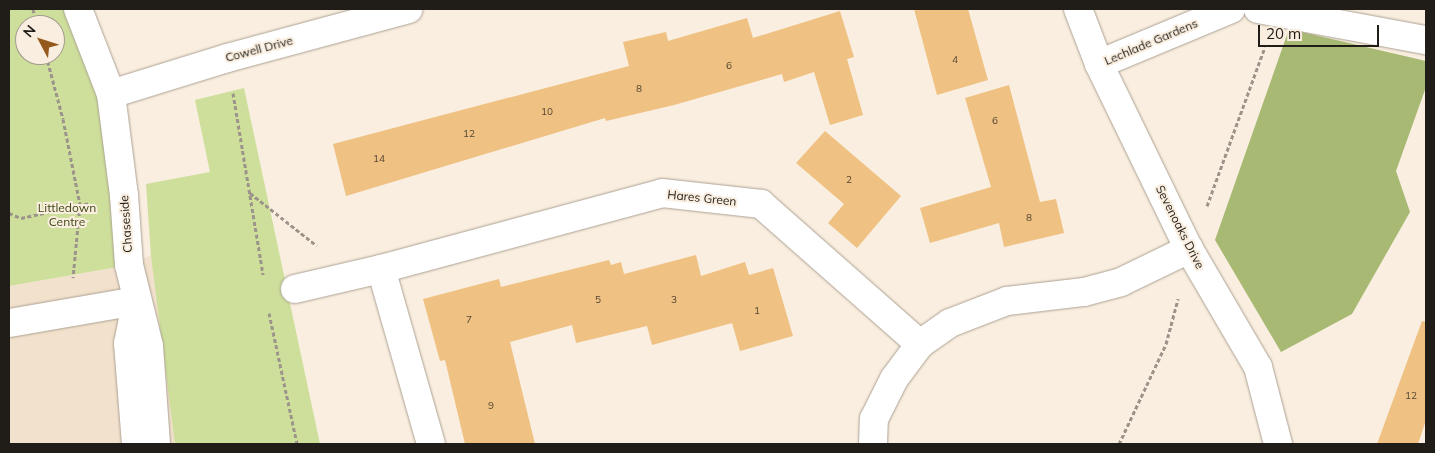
<!DOCTYPE html>
<style>
body{margin:0}
#map{position:relative;width:1435px;height:453px;overflow:hidden;background:#f9eedf;font-family:Mulish,sans-serif}
div>[style]{position:absolute}
[style*='--x']{left:calc(var(--x)*1px);top:calc(var(--y)*1px);width:calc(var(--w)*1px);rotate:calc(var(--a)*1deg)}
.built>*{inset:0;background:#f2e1cc}
.green>*{inset:0;background:#cddf9a}
.forest>*{inset:0;background:#a8b973}
.building>*{inset:0;background:#efc182}
.path>*{height:3px;margin-top:-1.5px;transform-origin:0;background:repeating-linear-gradient(90deg,#9c948a 0 4px,transparent 0 6.5px)}
.roads{filter:drop-shadow(0 0 1px #aca193) drop-shadow(0 0 1px #aca193)}
.minor>*{height:28px;margin:-14px;padding:0 14px;transform-origin:14px;border-radius:14px;background:#fff}
span{translate:-50% -50%;white-space:nowrap;text-align:center;line-height:1.15;-webkit-text-stroke:4px #f9eedf;paint-order:stroke}
.number-label{font-size:10px;color:#544532}
.number-label span{-webkit-text-stroke-width:0}
.street-label{font-size:12px;color:#201c17}
.park-label{font-size:12px;color:#3d4713}
.frame{position:absolute;inset:0;border:10px solid #201c17;pointer-events:none}
.north{position:absolute;left:15px;top:15px;width:50px;height:50px;box-sizing:border-box;background:#f9eedf;border:1px solid #a29a8f;border-radius:50%;rotate:310deg;font-size:14px;font-weight:700;line-height:20px;text-align:center;color:#201c17}
.north::after{content:'';display:block;margin:auto;width:18px;height:22px;background:#96591c;clip-path:polygon(50% 0,100% 100%,50% 72%,0 100%)}
.scale{position:absolute;left:1258px;top:25px;width:121px;height:22px;box-sizing:border-box;border:2px solid #201c17;border-top:0;padding-left:6px;font-size:15px;line-height:18px;white-space:nowrap;color:#201c17;-webkit-text-stroke:4px #f9eedf;paint-order:stroke}
</style>
<div id="map">
<div class="built">
<div style="clip-path:polygon(151px 255px,178px 444px,9px 444px,9px 286px,129px 265px)"></div>
</div>
<div class="green">
<div style="clip-path:polygon(evenodd,9px 9px,71px 9px,111px 94px,129px 265px,9px 286px,9px 9px,25px 25px,55px 25px,55px 55px,25px 55px,25px 25px)"></div>
<div style="clip-path:polygon(244px 88px,320px 444px,175px 444px,151px 256px,146px 184px,210px 172px,195px 100px)"></div>
</div>
<div class="forest">
<div style="clip-path:polygon(1289px 29px,1426px 61px,1426px 87px,1396px 171px,1410px 212px,1352px 314px,1281px 352px,1215px 240px)"></div>
</div>
<div class="building">
<div style="clip-path:polygon(914px 9px,968px 9px,988px 80px,937px 95px)"></div>
<div style="clip-path:polygon(840px 11px,854px 57px,847px 59px,863px 115px,830px 125px,814px 72px,784px 82px,782px 74px,674px 105px,606px 121px,605px 118px,346px 196px,333px 144px,629px 66px,623px 42px,666px 32px,668px 41px,747px 18px,753px 38px)"></div>
<div style="clip-path:polygon(1009px 85px,1040px 202px,1056px 199px,1064px 233px,1004px 247px,999px 223px,930px 243px,920px 208px,991px 187px,965px 98px)"></div>
<div style="clip-path:polygon(825px 131px,901px 196px,857px 248px,828px 223px,844px 204px,796px 163px)"></div>
<div style="clip-path:polygon(696px 255px,701px 276px,745px 262px,749px 275px,773px 268px,793px 336px,740px 351px,732px 323px,652px 345px,647px 326px,576px 343px,572px 325px,510px 342px,535px 444px,465px 444px,445px 360px,440px 361px,423px 299px,499px 279px,501px 287px,609px 260px,611px 265px,621px 262px,624px 274px)"></div>
<div style="clip-path:polygon(1422px 321px,1426px 322px,1426px 420px,1418px 444px,1377px 444px)"></div>
</div>
<div class="path">
<div style="--x:33;--y:9;--w:16;--a:76"></div>
<div style="--x:46;--y:55;--w:66;--a:75.1"></div>
<div style="--x:63;--y:119;--w:88;--a:78.8"></div>
<div style="--x:80;--y:205;--w:73;--a:95.5"></div>
<div style="--x:233;--y:93;--w:184;--a:80.6"></div>
<div style="--x:250;--y:193;--w:85;--a:38.3"></div>
<div style="--x:1207;--y:206;--w:169;--a:-70"></div>
<div style="--x:9;--y:213;--w:13;--a:23"></div>
<div style="--x:21;--y:218;--w:71;--a:-12.3"></div>
<div style="--x:269;--y:313;--w:134;--a:77.9"></div>
<div style="--x:1119;--y:444;--w:110;--a:-64.8"></div>
<div style="--x:1166;--y:344;--w:47;--a:-75.1"></div>
</div>
<div class="roads">
<div class="minor">
<div style="--x:78;--y:9;--w:91;--a:68.8"></div>
<div style="--x:111;--y:94;--w:102;--a:82.7"></div>
<div style="--x:124;--y:195;--w:70;--a:85.9"></div>
<div style="--x:129;--y:265;--w:83;--a:76.1"></div>
<div style="--x:149;--y:346;--w:98;--a:85.9"></div>
<div style="--x:1078;--y:9;--w:59;--a:69.1"></div>
<div style="--x:1099;--y:64;--w:206;--a:64.1"></div>
<div style="--x:1189;--y:249;--w:137;--a:59.7"></div>
<div style="--x:1258;--y:367;--w:80;--a:75.4"></div>
<div style="--x:1258;--y:9;--w:171;--a:10.5"></div>
<div style="--x:1099;--y:64;--w:143;--a:-22.6"></div>
<div style="--x:111;--y:94;--w:121;--a:-17.2"></div>
<div style="--x:227;--y:58;--w:188;--a:-15.1"></div>
<div style="--x:295;--y:289;--w:88;--a:-13.1"></div>
<div style="--x:135;--y:308;--w:36;--a:101"></div>
<div style="--x:128;--y:343;--w:101;--a:85.5"></div>
<div style="--x:9;--y:323;--w:130;--a:-9.8"></div>
<div style="--x:431;--y:444;--w:182;--a:-105.9"></div>
<div style="--x:381;--y:269;--w:291;--a:-15.1"></div>
<div style="--x:662;--y:193;--w:100;--a:6.3"></div>
<div style="--x:761;--y:204;--w:212;--a:41.4"></div>
<div style="--x:873;--y:444;--w:25;--a:-88"></div>
<div style="--x:874;--y:419;--w:45;--a:-63.4"></div>
<div style="--x:894;--y:379;--w:44;--a:-53.4"></div>
<div style="--x:920;--y:344;--w:37;--a:-35"></div>
<div style="--x:950;--y:323;--w:61;--a:-21.1"></div>
<div style="--x:1007;--y:301;--w:78;--a:-6.7"></div>
<div style="--x:1084;--y:292;--w:38;--a:-15"></div>
<div style="--x:1121;--y:282;--w:76;--a:-25.9"></div>
</div>
</div>
<div class="number-label">
<span style="left:955px;top:60px">4</span>
<span style="left:729px;top:66px">6</span>
<span style="left:639px;top:89px">8</span>
<span style="left:547px;top:112px">10</span>
<span style="left:995px;top:121px">6</span>
<span style="left:469px;top:134px">12</span>
<span style="left:379px;top:159px">14</span>
<span style="left:849px;top:180px">2</span>
<span style="left:1029px;top:218px">8</span>
<span style="left:598px;top:300px">5</span>
<span style="left:674px;top:300px">3</span>
<span style="left:757px;top:311px">1</span>
<span style="left:469px;top:320px">7</span>
<span style="left:1411px;top:396px">12</span>
<span style="left:491px;top:406px">9</span>
</div>
<div class="street-label">
<span style="left:1151px;top:42px;rotate:-23deg">Lechlade Gardens</span>
<span style="left:259px;top:49px;rotate:-15deg">Cowell Drive</span>
<span style="left:702px;top:198px;rotate:6deg">Hares Green</span>
<span style="left:126px;top:224px;rotate:-94deg">Chaseside</span>
<span style="left:1180px;top:227px;rotate:63deg">Sevenoaks Drive</span>
</div>
<div class="park-label">
<span style="left:67px;top:215px">Littledown<br>Centre</span>
</div>
<div class="frame"></div>
<div class="north">N</div>
<div class="scale">20 m</div>
</div>
